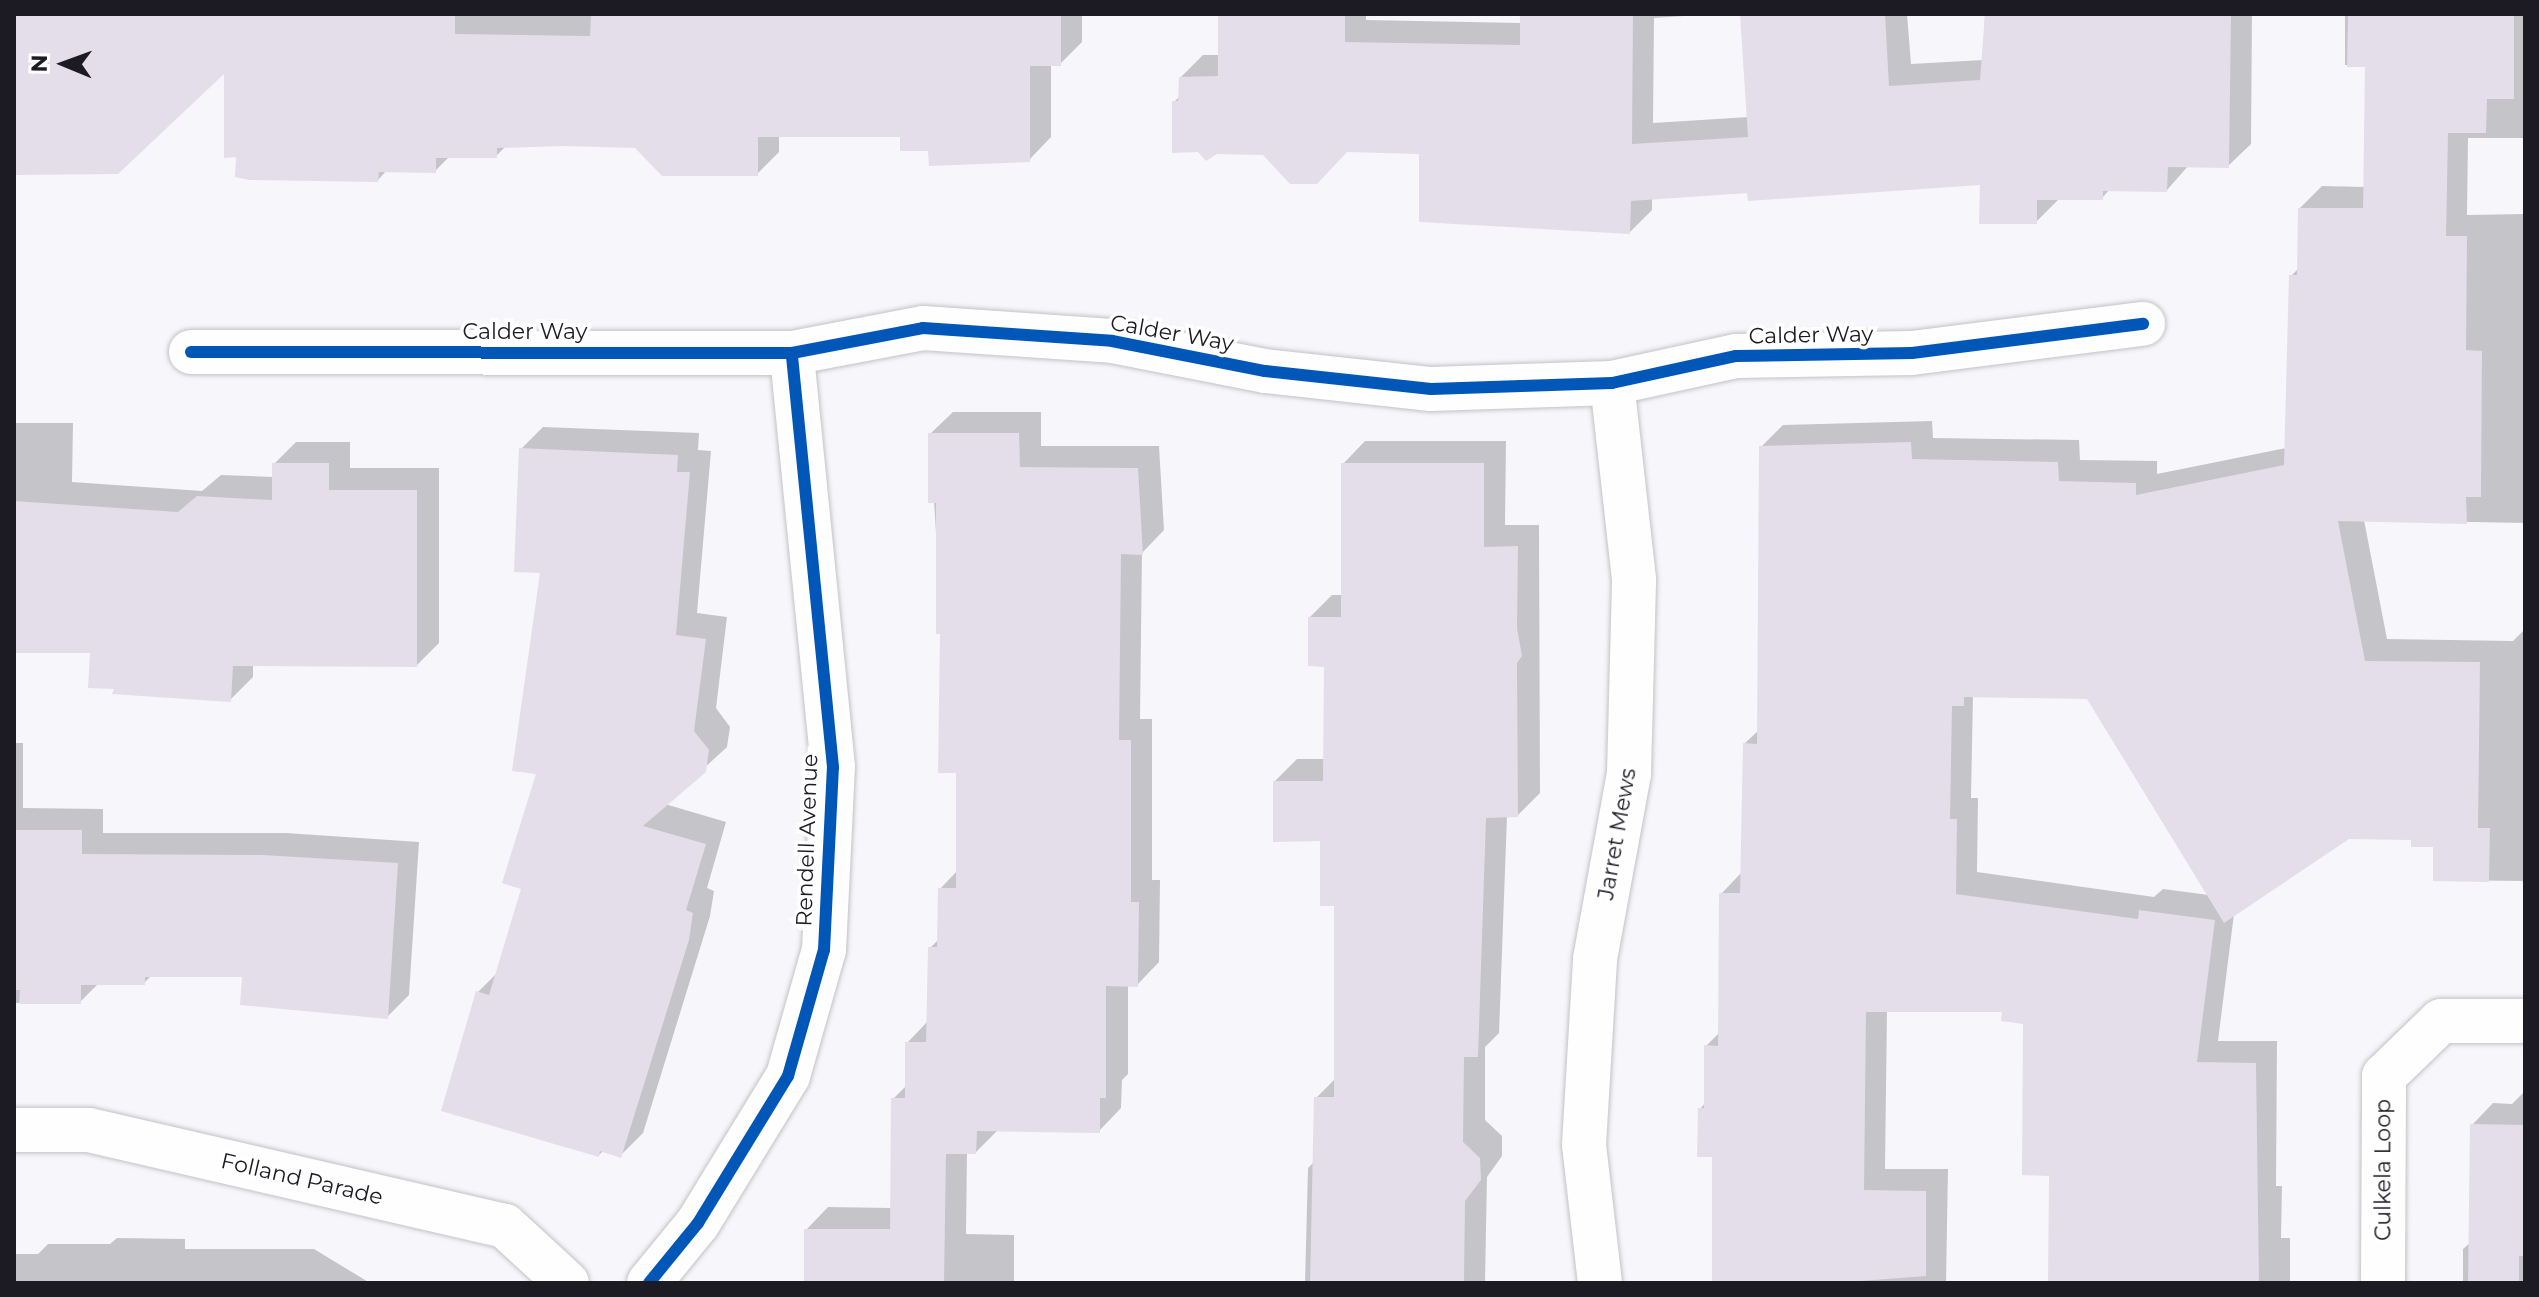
<!DOCTYPE html>
<style>
body{margin:0}
#map{position:relative;width:2539px;height:1297px;overflow:hidden;background:#f7f6fa;font-family:Montserrat,sans-serif}
div>[style]{position:absolute}
[style*='--x']{left:calc(var(--x)*1px);top:calc(var(--y)*1px);width:calc(var(--w)*1px);rotate:calc(var(--a)*1deg)}
.shadow>*{inset:0;background:#0003}
.building>*{inset:0;background:#e4ddea}
.roads{filter:drop-shadow(0 0 2px #c3c2c8) drop-shadow(0 0 2px #c3c2c8)}
.minor>*{height:44px;margin:-22px;padding:0 22px;transform-origin:22px;border-radius:22px;background:#fefefe}
.cycleway>*{height:12px;margin:-6px;padding:0 6px;transform-origin:6px;border-radius:6px;background:#0057b8}
span{translate:-50% -50%;white-space:nowrap;text-align:center;line-height:1.15;-webkit-text-stroke:7px #fff;paint-order:stroke}
.street-label{font-size:22px;color:#1c1b24}
.frame{position:absolute;inset:0;border:16px solid #1c1b24;pointer-events:none}
.north{position:absolute;left:24px;top:24px;width:80px;height:80px;-webkit-text-stroke:6px #fff;paint-order:stroke;rotate:271deg;font-size:22px;font-weight:700;line-height:32px;text-align:center;color:#1c1b24}
.north::after{content:'';display:block;margin:auto;width:28px;height:36px;background:#1c1b24;clip-path:polygon(50% 0,100% 100%,50% 72%,0 100%)}
</style>
<div id="map">
<div class="shadow">
<div style="clip-path:polygon(14px 14px,1082px 14px,1082px 42px,1060px 64px,1051px 64px,1051px 137px,1029px 160px,930px 149px,902px 135px,779px 135px,779px 152px,757px 174px,636px 146px,506px 146px,496px 156px,450px 156px,435px 171px,387px 170px,378px 180px,238px 155px,226px 69px,14px 173px)"></div>
<div style="clip-path:polygon(1220px 14px,1366px 14px,1366px 20px,1522px 23px,1522px 14px,1714px 14px,1654px 18px,1653px 123px,1749px 117px,1742px 14px,1907px 14px,1911px 64px,1983px 60px,1985px 14px,2252px 14px,2251px 144px,2228px 166px,2189px 165px,2167px 190px,2110px 189px,2102px 198px,2058px 200px,2036px 222px,1982px 183px,1652px 197px,1652px 210px,1630px 232px,1421px 152px,1347px 150px,1174px 102px,1180px 96px,1181px 77px,1203px 55px,1220px 55px)"></div>
<div style="clip-path:polygon(evenodd,2345px 14px,2525px 14px,2525px 138px,2468px 138px,2467px 215px,2525px 214px,2525px 523px,2364px 520px,2387px 639px,2513px 641px,2525px 629px,2525px 881px,2435px 880px,2435px 845px,2413px 838px,2349px 837px,2234px 914px,2218px 1041px,2277px 1041px,2276px 1186px,2282px 1186px,2281px 1238px,2290px 1238px,2290px 1283px,2050px 1283px,2052px 1174px,2025px 1022px,2004px 1010px,1887px 1010px,1885px 1169px,1948px 1169px,1946px 1283px,1714px 1283px,1714px 1155px,1700px 1109px,1706px 1102px,1706px 1046px,1720px 1032px,1721px 894px,1742px 872px,1744px 744px,1759px 730px,1761px 447px,1783px 425px,1932px 421px,1933px 438px,2079px 440px,2080px 460px,2157px 461px,2157px 474px,2286px 448px,2291px 276px,2299px 268px,2300px 208px,2322px 186px,2365px 187px,2367px 65px,2345px 65px,2345px 14px,1973px 695px,2089px 697px,2209px 895px,2163px 889px,2154px 897px,1977px 872px,1978px 798px,1971px 798px,1973px 695px)"></div>
<div style="clip-path:polygon(953px 412px,1041px 412px,1041px 446px,1159px 446px,1164px 530px,1142px 553px,1140px 719px,1152px 719px,1152px 880px,1160px 880px,1159px 962px,1137px 985px,1128px 984px,1128px 1074px,1122px 1080px,1121px 1108px,1099px 1131px,998px 1130px,976px 1152px,967px 1152px,966px 1234px,1014px 1235px,1014px 1283px,804px 1283px,806px 1230px,828px 1207px,892px 1208px,893px 1099px,907px 1085px,907px 1043px,928px 1021px,930px 948px,939px 939px,940px 889px,958px 870px,958px 771px,942px 632px,930px 434px)"></div>
<div style="clip-path:polygon(14px 423px,73px 423px,72px 482px,202px 491px,221px 475px,274px 477px,274px 464px,296px 442px,350px 442px,350px 468px,439px 468px,439px 643px,417px 665px,253px 664px,253px 677px,231px 699px,116px 687px,93px 651px,14px 651px)"></div>
<div style="clip-path:polygon(543px 427px,699px 433px,698px 450px,711px 451px,697px 613px,727px 617px,716px 708px,730px 727px,727px 747px,665px 804px,726px 822px,707px 888px,714px 891px,710px 916px,643px 1133px,621px 1155px,604px 1150px,599px 1155px,478px 992px,498px 972px,524px 888px,538px 773px,542px 571px,521px 449px)"></div>
<div style="clip-path:polygon(1365px 441px,1506px 441px,1505px 525px,1539px 525px,1540px 793px,1518px 815px,1507px 816px,1499px 1033px,1485px 1047px,1485px 1120px,1502px 1136px,1502px 1156px,1487px 1177px,1485px 1283px,1305px 1283px,1308px 1168px,1317px 1159px,1316px 1098px,1336px 1078px,1336px 904px,1322px 839px,1275px 781px,1297px 759px,1325px 759px,1326px 665px,1310px 617px,1332px 595px,1343px 595px,1343px 464px)"></div>
<div style="clip-path:polygon(14px 743px,23px 743px,23px 808px,103px 809px,103px 833px,286px 833px,419px 842px,409px 995px,387px 1017px,244px 975px,152px 975px,144px 983px,99px 983px,80px 1002px,14px 1003px)"></div>
<div style="clip-path:polygon(2525px 1091px,2525px 1283px,2463px 1283px,2463px 1249px,2471px 1242px,2472px 1125px,2493px 1103px,2512px 1104px)"></div>
<div style="clip-path:polygon(117px 1238px,185px 1239px,185px 1249px,314px 1249px,370px 1283px,14px 1283px,14px 1254px,38px 1254px,48px 1244px,110px 1244px)"></div>
</div>
<div class="building">
<div style="clip-path:polygon(14px 14px,455px 14px,455px 34px,590px 36px,591px 14px,1061px 14px,1061px 66px,1030px 66px,1030px 162px,929px 166px,928px 151px,900px 151px,900px 137px,758px 137px,758px 176px,662px 176px,635px 148px,564px 146px,497px 148px,497px 158px,436px 158px,436px 173px,379px 172px,378px 182px,250px 180px,235px 177px,236px 157px,224px 158px,224px 74px,118px 174px,14px 175px)"></div>
<div style="clip-path:polygon(1218px 14px,1345px 14px,1345px 42px,1520px 45px,1520px 14px,1633px 14px,1632px 144px,1748px 137px,1740px 14px,1885px 14px,1889px 86px,1980px 80px,1985px 14px,2231px 14px,2229px 168px,2168px 167px,2167px 192px,2103px 191px,2103px 200px,2037px 200px,2037px 224px,1979px 224px,1980px 185px,1748px 201px,1747px 193px,1631px 201px,1630px 234px,1419px 222px,1419px 154px,1347px 152px,1317px 184px,1290px 184px,1263px 155px,1217px 154px,1206px 161px,1198px 152px,1172px 153px,1172px 101px,1178px 101px,1179px 77px,1218px 76px)"></div>
<div style="clip-path:polygon(2348px 14px,2514px 14px,2514px 99px,2487px 99px,2486px 133px,2448px 133px,2446px 236px,2467px 236px,2466px 350px,2482px 351px,2481px 497px,2466px 497px,2467px 524px,2338px 521px,2365px 661px,2480px 662px,2478px 828px,2490px 828px,2489px 882px,2433px 881px,2433px 847px,2411px 847px,2411px 840px,2349px 839px,2224px 923px,2087px 699px,1964px 697px,1964px 706px,1952px 706px,1950px 819px,1957px 819px,1956px 894px,2138px 919px,2139px 910px,2215px 920px,2197px 1062px,2256px 1063px,2259px 1283px,2048px 1283px,2049px 1176px,2022px 1175px,2023px 1024px,2001px 1021px,2002px 1012px,1866px 1012px,1864px 1190px,1926px 1191px,1926px 1276px,1834px 1283px,1712px 1283px,1712px 1157px,1697px 1157px,1698px 1108px,1704px 1108px,1704px 1045px,1718px 1046px,1719px 893px,1740px 893px,1743px 743px,1757px 744px,1759px 446px,1911px 442px,1912px 459px,2058px 462px,2059px 481px,2136px 483px,2136px 495px,2284px 465px,2289px 275px,2297px 275px,2298px 208px,2363px 208px,2365px 67px,2347px 67px)"></div>
<div style="clip-path:polygon(928px 433px,1019px 433px,1020px 467px,1138px 468px,1143px 555px,1121px 554px,1119px 740px,1131px 740px,1131px 902px,1139px 902px,1138px 987px,1106px 986px,1106px 1098px,1100px 1098px,1100px 1133px,977px 1131px,976px 1154px,946px 1154px,944px 1283px,804px 1283px,804px 1229px,890px 1229px,891px 1098px,905px 1098px,905px 1042px,926px 1042px,928px 947px,937px 947px,938px 888px,956px 888px,956px 773px,938px 773px,940px 634px,936px 634px,936px 503px,928px 503px)"></div>
<div style="clip-path:polygon(519px 448px,678px 455px,677px 472px,690px 472px,676px 635px,706px 639px,694px 731px,709px 750px,706px 772px,643px 826px,706px 844px,686px 910px,693px 913px,689px 940px,621px 1158px,600px 1151px,599px 1157px,441px 1111px,476px 991px,489px 995px,521px 889px,502px 883px,536px 774px,512px 771px,540px 573px,514px 572px)"></div>
<div style="clip-path:polygon(272px 463px,329px 463px,329px 490px,417px 490px,417px 667px,233px 666px,231px 702px,112px 694px,114px 689px,88px 688px,90px 653px,14px 653px,14px 501px,178px 512px,197px 496px,272px 500px)"></div>
<div style="clip-path:polygon(1341px 463px,1484px 463px,1484px 547px,1518px 546px,1517px 628px,1522px 656px,1517px 663px,1518px 817px,1486px 818px,1478px 1057px,1464px 1057px,1463px 1142px,1480px 1158px,1481px 1180px,1465px 1201px,1464px 1282px,1310px 1283px,1314px 1097px,1334px 1097px,1334px 906px,1320px 906px,1320px 841px,1273px 842px,1273px 781px,1323px 781px,1324px 667px,1308px 666px,1308px 617px,1341px 617px)"></div>
<div style="clip-path:polygon(14px 830px,82px 830px,82px 854px,263px 855px,398px 863px,388px 1019px,240px 1005px,242px 977px,145px 977px,145px 985px,81px 985px,81px 1004px,19px 1004px,20px 990px,14px 990px)"></div>
<div style="clip-path:polygon(2470px 1124px,2525px 1125px,2525px 1256px,2519px 1256px,2519px 1283px,2468px 1283px)"></div>
</div>
<div class="roads">
<div class="minor">
<div style="--x:191;--y:352;--w:601;--a:0.1"></div>
<div style="--x:792;--y:353;--w:133;--a:-10.8"></div>
<div style="--x:923;--y:328;--w:189;--a:3.9"></div>
<div style="--x:1112;--y:341;--w:156;--a:11.1"></div>
<div style="--x:1265;--y:371;--w:167;--a:6.2"></div>
<div style="--x:1431;--y:389;--w:181;--a:-1.9"></div>
<div style="--x:1612;--y:383;--w:127;--a:-12.3"></div>
<div style="--x:1736;--y:356;--w:176;--a:-1"></div>
<div style="--x:1912;--y:353;--w:233;--a:-7.2"></div>
<div style="--x:14;--y:1130;--w:75;--a:0"></div>
<div style="--x:89;--y:1130;--w:427;--a:13"></div>
<div style="--x:505;--y:1226;--w:84;--a:42.6"></div>
<div style="--x:649;--y:1283;--w:77;--a:-50.8"></div>
<div style="--x:698;--y:1223;--w:172;--a:-58.5"></div>
<div style="--x:788;--y:1076;--w:131;--a:-74.1"></div>
<div style="--x:824;--y:950;--w:183;--a:-87.2"></div>
<div style="--x:833;--y:767;--w:416;--a:-95.7"></div>
<div style="--x:1600;--y:1283;--w:139;--a:-96.6"></div>
<div style="--x:1584;--y:1145;--w:186;--a:-86.6"></div>
<div style="--x:1595;--y:959;--w:188;--a:-79.6"></div>
<div style="--x:1629;--y:774;--w:195;--a:-88.5"></div>
<div style="--x:1634;--y:579;--w:197;--a:-96.4"></div>
<div style="--x:2383;--y:1283;--w:207;--a:-89.7"></div>
<div style="--x:2384;--y:1076;--w:79;--a:-44"></div>
<div style="--x:2441;--y:1021;--w:84;--a:0"></div>
</div>
</div>
<div class="cycleway">
<div style="--x:191;--y:352;--w:601;--a:0.1"></div>
<div style="--x:792;--y:353;--w:133;--a:-10.8"></div>
<div style="--x:923;--y:328;--w:189;--a:3.9"></div>
<div style="--x:1112;--y:341;--w:156;--a:11.1"></div>
<div style="--x:1265;--y:371;--w:167;--a:6.2"></div>
<div style="--x:1431;--y:389;--w:181;--a:-1.9"></div>
<div style="--x:1612;--y:383;--w:127;--a:-12.3"></div>
<div style="--x:1736;--y:356;--w:176;--a:-1"></div>
<div style="--x:1912;--y:353;--w:233;--a:-7.2"></div>
<div style="--x:649;--y:1283;--w:77;--a:-50.8"></div>
<div style="--x:698;--y:1223;--w:172;--a:-58.5"></div>
<div style="--x:788;--y:1076;--w:131;--a:-74.1"></div>
<div style="--x:824;--y:950;--w:183;--a:-87.2"></div>
<div style="--x:833;--y:767;--w:416;--a:-95.7"></div>
</div>
<div class="street-label">
<span style="left:525px;top:332px">Calder Way</span>
<span style="left:1172px;top:333px;rotate:10deg">Calder Way</span>
<span style="left:1811px;top:335px;rotate:-1deg">Calder Way</span>
<span style="left:1617px;top:834px;rotate:-80deg">Jarret Mews</span>
<span style="left:807px;top:840px;rotate:-88deg">Rendell Avenue</span>
<span style="left:2383px;top:1170px;rotate:-90deg">Culkela Loop</span>
<span style="left:302px;top:1179px;rotate:13deg">Folland Parade</span>
</div>
<div class="frame"></div>
<div class="north">N</div>
</div>
